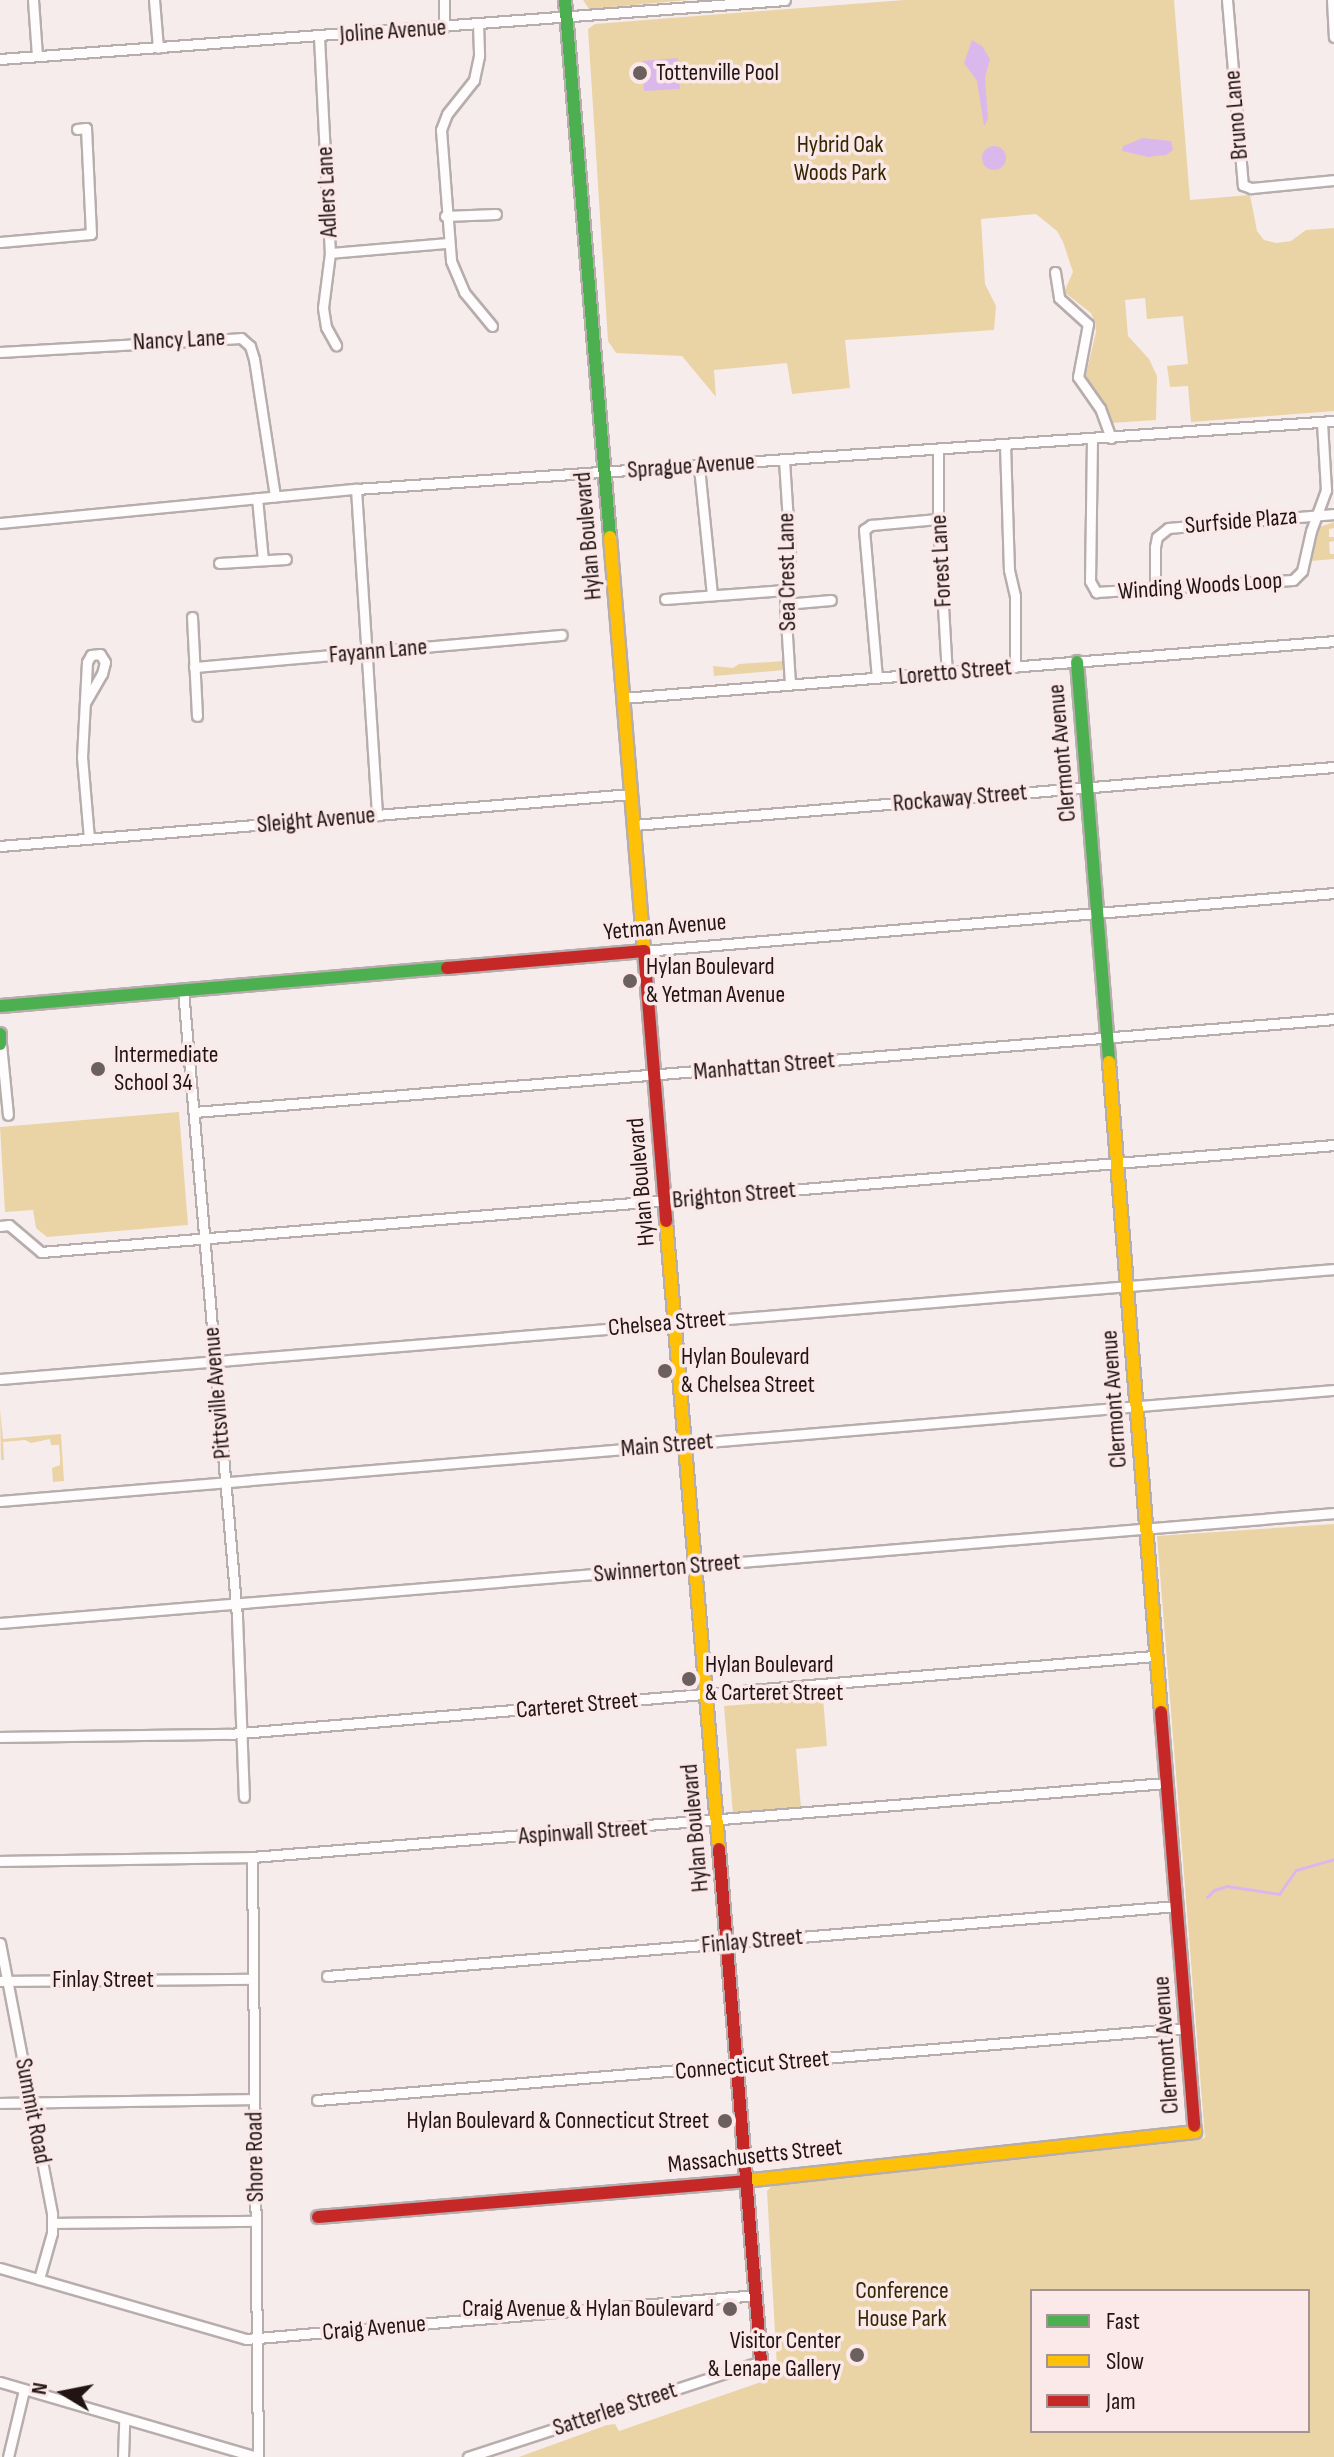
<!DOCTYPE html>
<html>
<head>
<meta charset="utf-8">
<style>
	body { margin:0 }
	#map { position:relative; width:1334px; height:2457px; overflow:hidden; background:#f6ecec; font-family:"Sofia Sans Condensed",sans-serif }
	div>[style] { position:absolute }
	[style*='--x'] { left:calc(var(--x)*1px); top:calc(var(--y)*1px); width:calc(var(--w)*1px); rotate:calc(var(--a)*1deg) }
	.green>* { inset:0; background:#ead4a6 }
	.water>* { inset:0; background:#dbb8ec }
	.round { border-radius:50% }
	.stream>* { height:3px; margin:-1.5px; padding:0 1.5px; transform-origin:1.5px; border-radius:1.5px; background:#dbb8ec }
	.roads { filter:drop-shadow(2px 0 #b8adad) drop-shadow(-2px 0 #b8adad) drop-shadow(0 2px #b8adad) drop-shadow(0 -2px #b8adad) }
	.street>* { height:9px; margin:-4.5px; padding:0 4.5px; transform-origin:4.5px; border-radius:4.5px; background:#fefcfc }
	.fast>* { height:12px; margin:-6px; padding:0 6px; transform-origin:6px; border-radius:6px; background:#4caf50 }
	.slow>* { height:12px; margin:-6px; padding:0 6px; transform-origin:6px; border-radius:6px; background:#ffc107 }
	.jam>* { height:12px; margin:-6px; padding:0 6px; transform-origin:6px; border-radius:6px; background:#c62828 }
	.dots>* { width:22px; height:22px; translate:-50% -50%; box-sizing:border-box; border:4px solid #fae9e8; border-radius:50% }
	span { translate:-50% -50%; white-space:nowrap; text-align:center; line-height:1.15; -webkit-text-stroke:7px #fae9e8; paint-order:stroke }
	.street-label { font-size:24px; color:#211413 }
	.poi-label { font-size:24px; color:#211413 }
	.left { translate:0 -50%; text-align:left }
	.right { translate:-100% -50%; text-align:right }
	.park-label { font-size:24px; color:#342700 }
	.legend { position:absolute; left:1030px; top:2289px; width:280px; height:144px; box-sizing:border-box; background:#fae9e8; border:2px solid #a39493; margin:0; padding:10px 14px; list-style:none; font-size:24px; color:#211413 }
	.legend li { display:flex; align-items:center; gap:16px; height:40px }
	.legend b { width:40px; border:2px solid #a39493 }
	.north { position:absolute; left:24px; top:2353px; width:80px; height:80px; -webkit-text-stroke:6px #fae9e8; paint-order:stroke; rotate:280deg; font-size:22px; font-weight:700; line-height:32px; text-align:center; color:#211413 }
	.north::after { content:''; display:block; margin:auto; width:28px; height:36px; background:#211413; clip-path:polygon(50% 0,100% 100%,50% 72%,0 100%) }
</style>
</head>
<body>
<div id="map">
	<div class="green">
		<div style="clip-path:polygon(583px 0,689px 0,589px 9px)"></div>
		<div style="clip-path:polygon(904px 0,1174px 0,1190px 200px,1250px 195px,1257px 231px,1264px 240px,1276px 243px,1291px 241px,1306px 230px,1334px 228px,1334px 411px,1191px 422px,1188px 386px,1170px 387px,1167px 366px,1188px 364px,1183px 316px,1147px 319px,1145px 298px,1125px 300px,1128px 336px,1149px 359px,1157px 376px,1156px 420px,1111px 423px,1085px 378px,1096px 332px,1095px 322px,1091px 313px,1064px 292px,1073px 272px,1063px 242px,1057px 231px,1036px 214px,981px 219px,985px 284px,996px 306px,994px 330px,845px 340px,850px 388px,792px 394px,787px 363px,714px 370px,716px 397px,682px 356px,616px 353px,608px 341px,588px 29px,595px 24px)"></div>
		<div style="clip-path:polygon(1334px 522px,1334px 528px,1329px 529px,1329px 537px,1334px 537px,1334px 541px,1329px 542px,1330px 554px,1334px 554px,1334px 559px,1311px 561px,1320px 527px)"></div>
		<div style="clip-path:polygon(783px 661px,784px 670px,714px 676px,713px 666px,733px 668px,739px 664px)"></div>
		<div style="clip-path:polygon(179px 1112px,188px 1225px,47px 1237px,36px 1228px,33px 1210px,5px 1212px,0 1127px)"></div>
		<div style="clip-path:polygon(0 1409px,3px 1439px,61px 1434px,64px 1481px,53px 1482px,52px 1468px,60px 1465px,60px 1457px,59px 1445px,51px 1445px,50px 1439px,31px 1443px,25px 1440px,3px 1442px,4px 1460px,1px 1460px)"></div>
		<div style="clip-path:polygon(evenodd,1334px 1524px,1334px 2457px,519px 2457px,607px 2425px,615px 2424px,619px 2431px,767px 2380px,766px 2372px,777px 2368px,767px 2191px,778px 2180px,1205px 2138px,1157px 1536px,1334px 1524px,1032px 2291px,1308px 2291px,1308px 2431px,1032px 2431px,1032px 2291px)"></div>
		<div style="clip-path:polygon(823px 1698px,827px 1746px,796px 1749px,801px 1808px,733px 1814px,724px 1706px)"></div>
	</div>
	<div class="water">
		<div style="clip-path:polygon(972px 40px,982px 46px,990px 59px,985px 78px,988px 119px,984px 126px,977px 81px,964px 63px)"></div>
		<div style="clip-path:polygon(678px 58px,680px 89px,644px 91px,642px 61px)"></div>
		<div style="clip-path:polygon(1143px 138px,1171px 141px,1173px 150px,1166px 155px,1148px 157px,1122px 151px,1123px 146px)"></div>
		<div class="round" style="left:982px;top:146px;width:24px;height:24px"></div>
	</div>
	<div class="stream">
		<div style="--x:1207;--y:1897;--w:10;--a:-45"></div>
		<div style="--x:1214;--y:1890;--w:14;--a:-17"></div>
		<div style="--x:1227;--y:1886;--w:53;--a:8.7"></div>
		<div style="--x:1279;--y:1894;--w:29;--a:-55"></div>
		<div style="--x:1296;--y:1870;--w:40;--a:-16"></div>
	</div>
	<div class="roads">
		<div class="street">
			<div style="--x:33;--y:0;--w:56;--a:85.9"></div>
			<div style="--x:154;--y:0;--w:48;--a:85.2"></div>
			<div style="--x:444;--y:0;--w:27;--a:90"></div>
			<div style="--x:1227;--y:0;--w:186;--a:85.1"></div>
			<div style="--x:1243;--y:185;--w:9;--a:21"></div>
			<div style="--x:1251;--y:188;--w:83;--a:-5.5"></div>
			<div style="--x:1332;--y:0;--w:37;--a:87"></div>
			<div style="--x:478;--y:24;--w:32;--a:88"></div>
			<div style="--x:479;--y:56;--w:25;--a:102"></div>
			<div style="--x:474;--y:80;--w:43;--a:128.5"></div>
			<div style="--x:447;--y:114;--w:17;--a:111"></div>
			<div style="--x:441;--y:130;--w:131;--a:85.6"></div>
			<div style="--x:451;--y:261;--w:34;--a:67"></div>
			<div style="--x:464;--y:292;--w:44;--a:50.5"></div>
			<div style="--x:319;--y:37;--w:216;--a:87.1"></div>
			<div style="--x:330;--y:253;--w:55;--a:97.3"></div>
			<div style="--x:323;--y:308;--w:19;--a:81"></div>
			<div style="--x:326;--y:327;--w:21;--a:61"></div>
			<div style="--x:0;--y:59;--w:787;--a:-4.3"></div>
			<div style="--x:445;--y:216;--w:51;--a:-2.2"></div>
			<div style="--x:0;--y:242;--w:91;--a:-5"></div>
			<div style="--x:91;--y:234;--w:106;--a:-92.7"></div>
			<div style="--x:86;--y:128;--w:9;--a:174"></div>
			<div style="--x:330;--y:253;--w:117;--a:-4.9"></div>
			<div style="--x:1055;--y:272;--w:26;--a:81"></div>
			<div style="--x:1059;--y:298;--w:39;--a:42"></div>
			<div style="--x:1088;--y:324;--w:54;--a:100.7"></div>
			<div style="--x:1078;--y:377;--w:38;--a:55"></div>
			<div style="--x:1100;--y:408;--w:32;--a:70"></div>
			<div style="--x:0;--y:352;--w:241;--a:-3.3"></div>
			<div style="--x:241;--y:338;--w:12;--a:42"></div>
			<div style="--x:250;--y:346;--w:14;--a:73"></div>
			<div style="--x:254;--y:359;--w:139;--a:81.3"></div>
			<div style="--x:1092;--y:439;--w:142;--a:90.8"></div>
			<div style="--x:1090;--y:581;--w:13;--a:61"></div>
			<div style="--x:1096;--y:592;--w:197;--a:-3.5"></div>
			<div style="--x:1293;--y:580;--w:13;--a:-45"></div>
			<div style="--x:1302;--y:571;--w:41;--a:-77.3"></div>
			<div style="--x:1311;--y:531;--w:44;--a:-69.9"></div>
			<div style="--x:1326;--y:490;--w:68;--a:-93.4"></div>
			<div style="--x:1005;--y:444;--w:126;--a:88.2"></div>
			<div style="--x:1009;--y:570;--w:27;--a:77"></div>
			<div style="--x:1015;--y:596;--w:71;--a:90"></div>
			<div style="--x:938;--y:449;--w:70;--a:90"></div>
			<div style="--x:938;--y:519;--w:154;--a:86.7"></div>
			<div style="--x:784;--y:460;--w:93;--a:86.3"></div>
			<div style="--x:790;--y:553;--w:51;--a:95.6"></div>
			<div style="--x:785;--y:604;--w:80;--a:86.4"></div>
			<div style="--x:699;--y:467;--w:129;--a:84.2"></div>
			<div style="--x:356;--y:489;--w:327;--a:86.3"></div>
			<div style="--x:257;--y:498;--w:62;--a:84.5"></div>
			<div style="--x:0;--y:523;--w:358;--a:-5.5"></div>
			<div style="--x:356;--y:489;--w:980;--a:-3.98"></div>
			<div style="--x:219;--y:563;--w:67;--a:-3.4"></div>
			<div style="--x:1155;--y:590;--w:43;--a:-90"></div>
			<div style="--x:1155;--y:547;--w:10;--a:-79"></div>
			<div style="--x:1157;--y:537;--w:14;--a:-39"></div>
			<div style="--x:1168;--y:528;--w:167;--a:-4.8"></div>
			<div style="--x:665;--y:599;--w:120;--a:-4.3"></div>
			<div style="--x:785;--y:604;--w:46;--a:-5"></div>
			<div style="--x:192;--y:617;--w:99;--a:87.1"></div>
			<div style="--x:194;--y:667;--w:369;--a:-5"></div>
			<div style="--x:877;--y:678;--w:149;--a:-95"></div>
			<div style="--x:864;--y:530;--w:9;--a:-36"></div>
			<div style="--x:871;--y:525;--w:67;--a:-5.1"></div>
			<div style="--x:623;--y:698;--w:713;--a:-4.58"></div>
			<div style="--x:85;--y:703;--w:34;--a:-60"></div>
			<div style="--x:102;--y:674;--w:12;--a:-76"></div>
			<div style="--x:105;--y:662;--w:9;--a:-122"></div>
			<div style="--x:100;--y:654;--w:9;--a:174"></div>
			<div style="--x:91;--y:655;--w:8;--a:120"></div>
			<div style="--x:87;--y:662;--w:95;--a:93"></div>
			<div style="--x:82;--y:757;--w:82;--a:85.1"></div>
			<div style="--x:634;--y:825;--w:702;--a:-4.74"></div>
			<div style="--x:0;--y:846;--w:633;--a:-4.71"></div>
			<div style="--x:644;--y:951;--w:692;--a:-4.8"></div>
			<div style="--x:183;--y:990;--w:629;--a:85.08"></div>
			<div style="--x:237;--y:1617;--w:180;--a:87.8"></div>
			<div style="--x:1;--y:1044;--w:71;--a:84.4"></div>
			<div style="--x:194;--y:1112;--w:1144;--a:-4.66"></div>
			<div style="--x:0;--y:1226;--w:9;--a:-6"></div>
			<div style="--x:9;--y:1225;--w:42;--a:40.2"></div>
			<div style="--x:41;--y:1252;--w:1297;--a:-4.73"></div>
			<div style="--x:0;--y:1379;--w:1339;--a:-4.71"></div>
			<div style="--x:0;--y:1501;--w:1339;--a:-4.76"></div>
			<div style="--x:0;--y:1623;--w:1339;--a:-4.71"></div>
			<div style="--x:0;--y:1737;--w:229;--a:-0.8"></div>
			<div style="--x:229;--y:1734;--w:928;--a:-4.82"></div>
			<div style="--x:252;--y:1857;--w:600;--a:89.43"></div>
			<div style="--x:0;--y:1861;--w:252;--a:-0.9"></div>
			<div style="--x:252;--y:1857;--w:917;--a:-4.63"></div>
			<div style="--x:0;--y:1943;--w:276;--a:79.1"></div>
			<div style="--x:52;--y:2214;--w:19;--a:90"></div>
			<div style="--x:52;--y:2233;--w:48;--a:105.8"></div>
			<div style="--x:327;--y:1976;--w:853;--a:-4.71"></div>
			<div style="--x:0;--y:1981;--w:253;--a:-0.5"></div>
			<div style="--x:317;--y:2100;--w:873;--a:-4.73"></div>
			<div style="--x:0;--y:2103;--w:254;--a:-0.9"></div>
			<div style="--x:53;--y:2223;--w:203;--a:-0.6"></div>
			<div style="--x:0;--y:2268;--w:256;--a:16.1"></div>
			<div style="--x:246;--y:2339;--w:513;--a:-4.92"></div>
			<div style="--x:0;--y:2382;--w:267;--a:16.3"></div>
			<div style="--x:8;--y:2457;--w:69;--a:-76.6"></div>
			<div style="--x:123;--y:2457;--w:37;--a:-88"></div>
			<div style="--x:468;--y:2457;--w:308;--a:-18.1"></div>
		</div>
		<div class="fast">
			<div style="--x:565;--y:0;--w:539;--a:85.21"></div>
			<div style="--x:1077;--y:662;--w:401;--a:85.4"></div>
			<div style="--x:0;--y:1006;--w:449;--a:-4.9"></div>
			<div style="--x:0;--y:1034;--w:10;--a:90"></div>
		</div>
		<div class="slow">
			<div style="--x:610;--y:537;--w:415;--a:85.3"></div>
			<div style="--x:1109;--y:1062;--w:652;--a:85.43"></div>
			<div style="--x:666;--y:1221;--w:630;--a:85.18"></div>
			<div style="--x:744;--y:2181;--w:454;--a:-6.2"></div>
			<div style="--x:1195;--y:2132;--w:6;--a:-99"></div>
		</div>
		<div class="jam">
			<div style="--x:447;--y:968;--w:198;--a:-4.9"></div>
			<div style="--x:644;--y:951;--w:271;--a:85.3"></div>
			<div style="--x:1161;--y:1712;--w:415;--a:85.4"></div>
			<div style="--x:719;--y:1849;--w:514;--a:85.31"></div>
			<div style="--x:318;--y:2217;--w:428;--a:-4.8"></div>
		</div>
	</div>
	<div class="dots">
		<div style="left:640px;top:73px;background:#6c605f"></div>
		<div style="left:630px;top:981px;background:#6c605f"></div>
		<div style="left:98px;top:1069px;background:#6c605f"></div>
		<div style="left:665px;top:1371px;background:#6c605f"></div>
		<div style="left:689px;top:1679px;background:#6c605f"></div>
		<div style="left:725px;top:2121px;background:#6c605f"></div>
		<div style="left:730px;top:2309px;background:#6c605f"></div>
		<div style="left:857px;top:2355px;background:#6c605f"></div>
	</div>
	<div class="street-label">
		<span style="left:393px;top:31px;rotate:-4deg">Joline Avenue</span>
		<span style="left:1236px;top:115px;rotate:-95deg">Bruno Lane</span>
		<span style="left:327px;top:192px;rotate:-93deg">Adlers Lane</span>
		<span style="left:179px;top:340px;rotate:-3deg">Nancy Lane</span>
		<span style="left:691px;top:466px;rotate:-4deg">Sprague Avenue</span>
		<span style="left:1241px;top:521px;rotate:-5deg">Surfside Plaza</span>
		<span style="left:588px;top:536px;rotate:-95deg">Hylan Boulevard</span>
		<span style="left:941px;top:561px;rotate:-93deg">Forest Lane</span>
		<span style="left:787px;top:572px;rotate:-91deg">Sea Crest Lane</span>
		<span style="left:1200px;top:586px;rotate:-4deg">Winding Woods Loop</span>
		<span style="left:378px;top:651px;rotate:-5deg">Fayann Lane</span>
		<span style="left:955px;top:672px;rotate:-5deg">Loretto Street</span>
		<span style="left:1062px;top:753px;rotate:-95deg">Clermont Avenue</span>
		<span style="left:960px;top:798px;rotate:-5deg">Rockaway Street</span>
		<span style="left:316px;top:820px;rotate:-5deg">Sleight Avenue</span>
		<span style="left:665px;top:927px;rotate:-5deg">Yetman Avenue</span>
		<span style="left:764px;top:1066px;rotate:-5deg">Manhattan Street</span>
		<span style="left:641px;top:1182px;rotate:-95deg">Hylan Boulevard</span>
		<span style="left:734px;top:1195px;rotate:-5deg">Brighton Street</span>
		<span style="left:667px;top:1323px;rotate:-5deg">Chelsea Street</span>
		<span style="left:217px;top:1393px;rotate:-95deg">Pittsville Avenue</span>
		<span style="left:1114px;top:1399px;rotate:-94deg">Clermont Avenue</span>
		<span style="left:667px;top:1445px;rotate:-5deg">Main Street</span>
		<span style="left:667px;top:1568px;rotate:-5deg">Swinnerton Street</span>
		<span style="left:577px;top:1705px;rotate:-5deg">Carteret Street</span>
		<span style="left:695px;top:1828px;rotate:-95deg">Hylan Boulevard</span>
		<span style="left:583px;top:1832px;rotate:-4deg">Aspinwall Street</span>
		<span style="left:752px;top:1941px;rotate:-5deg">Finlay Street</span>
		<span style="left:103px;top:1980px">Finlay Street</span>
		<span style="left:1166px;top:2045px;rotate:-94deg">Clermont Avenue</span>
		<span style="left:752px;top:2065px;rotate:-5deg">Connecticut Street</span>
		<span style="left:33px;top:2111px;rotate:79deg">Summit Road</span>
		<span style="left:755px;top:2156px;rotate:-6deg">Massachusetts Street</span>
		<span style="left:255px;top:2157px;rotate:-91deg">Shore Road</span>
		<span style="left:374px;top:2328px;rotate:-5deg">Craig Avenue</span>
		<span style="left:615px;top:2409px;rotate:-18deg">Satterlee Street</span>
	</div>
	<div class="poi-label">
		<span class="left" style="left:656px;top:73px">Tottenville Pool</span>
		<span class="left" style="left:646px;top:981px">Hylan Boulevard<br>&amp; Yetman Avenue</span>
		<span class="left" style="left:114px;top:1069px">Intermediate<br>School 34</span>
		<span class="left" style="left:681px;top:1371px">Hylan Boulevard<br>&amp; Chelsea Street</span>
		<span class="left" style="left:705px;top:1679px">Hylan Boulevard<br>&amp; Carteret Street</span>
		<span class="right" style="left:709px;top:2121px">Hylan Boulevard &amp; Connecticut Street</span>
		<span class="right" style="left:714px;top:2309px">Craig Avenue &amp; Hylan Boulevard</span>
		<span class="right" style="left:841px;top:2355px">Visitor Center<br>&amp; Lenape Gallery</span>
	</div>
	<div class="park-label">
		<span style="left:840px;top:159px">Hybrid Oak<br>Woods Park</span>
		<span style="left:902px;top:2305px">Conference<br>House Park</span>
	</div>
	<ul class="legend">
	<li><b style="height:10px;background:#4caf50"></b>Fast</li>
	<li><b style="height:10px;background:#ffc107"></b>Slow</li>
	<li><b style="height:10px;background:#c62828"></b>Jam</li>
	</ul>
	<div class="north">N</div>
</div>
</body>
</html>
